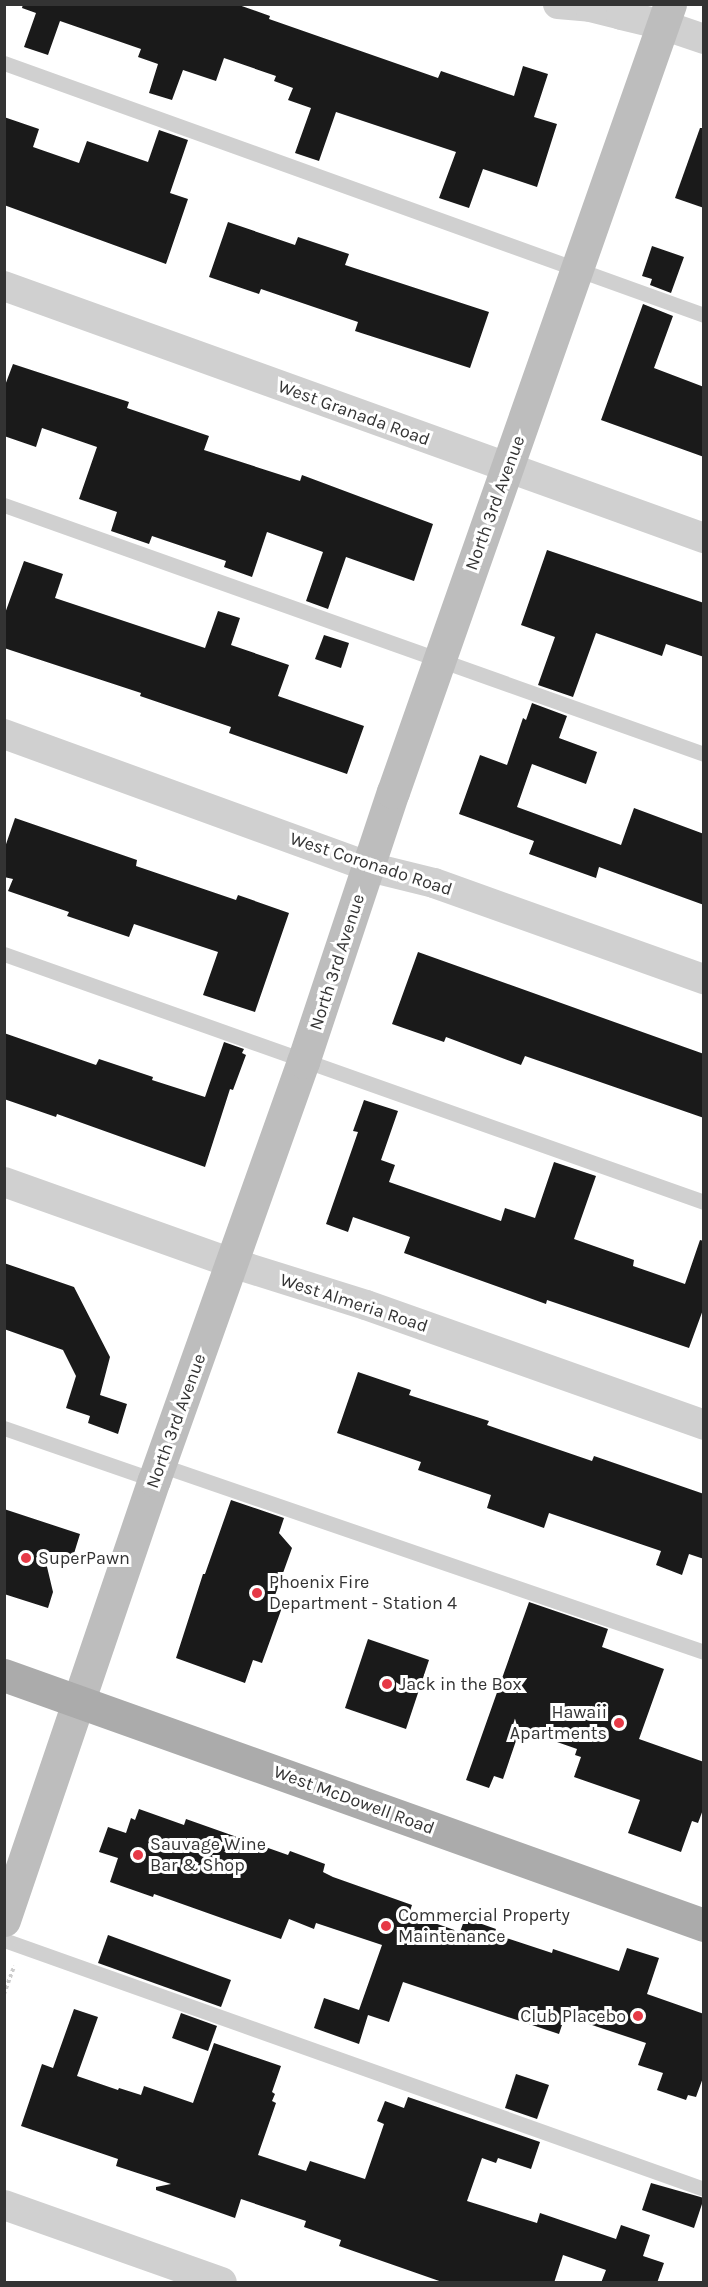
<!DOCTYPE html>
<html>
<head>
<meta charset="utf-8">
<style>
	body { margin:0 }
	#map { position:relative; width:708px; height:2287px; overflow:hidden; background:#fff; font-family:Karla,sans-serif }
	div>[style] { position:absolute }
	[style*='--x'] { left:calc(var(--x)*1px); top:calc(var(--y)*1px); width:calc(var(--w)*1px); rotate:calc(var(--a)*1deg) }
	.building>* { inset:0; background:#1a1a1a }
	.path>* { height:4px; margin-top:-2px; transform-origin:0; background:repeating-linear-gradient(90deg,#cdcdcd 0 3px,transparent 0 6px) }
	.lane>* { height:15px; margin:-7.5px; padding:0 7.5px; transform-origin:7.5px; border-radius:7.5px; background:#d0d0d0 }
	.street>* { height:30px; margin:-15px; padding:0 15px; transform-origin:15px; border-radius:15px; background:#d0d0d0 }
	.secondary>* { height:33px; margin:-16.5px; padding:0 16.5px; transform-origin:16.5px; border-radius:16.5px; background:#bdbdbd }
	.primary>* { height:33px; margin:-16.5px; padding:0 16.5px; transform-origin:16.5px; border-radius:16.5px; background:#ababab }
	.dots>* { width:16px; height:16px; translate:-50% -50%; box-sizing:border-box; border:3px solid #fff; border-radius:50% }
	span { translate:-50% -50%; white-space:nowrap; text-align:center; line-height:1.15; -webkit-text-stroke:6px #fff; paint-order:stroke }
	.street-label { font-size:18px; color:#333 }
	.poi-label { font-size:18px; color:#333 }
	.left { translate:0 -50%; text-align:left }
	.right { translate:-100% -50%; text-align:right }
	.frame { position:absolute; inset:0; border:6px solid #333; pointer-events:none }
</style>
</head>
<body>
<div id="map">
	<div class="building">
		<div style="clip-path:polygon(23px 4px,236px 4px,270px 16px,269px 19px,438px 78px,441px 71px,514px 96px,523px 66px,548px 74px,534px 117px,557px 124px,537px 187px,483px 169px,469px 208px,439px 198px,456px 152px,336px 112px,319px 161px,295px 153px,311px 108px,288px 100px,293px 88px,274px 81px,276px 76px,224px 58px,216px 81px,183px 70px,172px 100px,149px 93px,158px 64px,138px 57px,141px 49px,60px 21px,48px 55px,24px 47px,36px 13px,22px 8px)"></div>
		<div style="clip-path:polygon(4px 117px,39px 129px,33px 147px,79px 163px,87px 141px,148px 162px,159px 130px,188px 140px,170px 193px,188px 199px,166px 264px,4px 205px)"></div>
		<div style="clip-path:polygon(700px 128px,704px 128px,704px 208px,675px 198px)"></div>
		<div style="clip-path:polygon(228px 222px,295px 245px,298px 237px,349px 254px,345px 265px,489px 312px,470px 368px,355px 331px,358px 322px,261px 289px,259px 294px,209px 277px)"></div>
		<div style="clip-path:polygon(652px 246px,684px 257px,671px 293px,650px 285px,652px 279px,642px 276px)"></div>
		<div style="clip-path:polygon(643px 304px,673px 316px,654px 368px,704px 387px,704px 457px,601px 420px)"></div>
		<div style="clip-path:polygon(13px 364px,129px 402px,127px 408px,209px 436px,204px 450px,300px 481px,302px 475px,433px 524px,414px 581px,346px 557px,328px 609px,306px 601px,323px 552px,267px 532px,252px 577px,224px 567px,226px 561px,152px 536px,149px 544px,111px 531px,117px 512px,79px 499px,97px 447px,42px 428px,36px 447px,4px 436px,4px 388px)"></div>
		<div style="clip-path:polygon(547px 550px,704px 603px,704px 657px,666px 644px,662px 656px,596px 633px,573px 697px,538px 685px,555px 637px,521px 625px)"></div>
		<div style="clip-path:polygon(24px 561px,63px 574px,55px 598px,205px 648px,218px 611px,240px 618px,231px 645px,289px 665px,278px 696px,364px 726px,347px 774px,229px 733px,231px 727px,140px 696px,141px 693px,4px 648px,4px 616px)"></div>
		<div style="clip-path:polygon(324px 635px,349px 643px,341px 668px,315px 659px)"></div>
		<div style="clip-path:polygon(532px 703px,567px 716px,559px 738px,597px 752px,586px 784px,532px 764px,517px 807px,621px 845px,634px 808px,704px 834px,704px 905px,599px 867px,596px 878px,529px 854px,534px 841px,459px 814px,480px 755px,507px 765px,523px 718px,526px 720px)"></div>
		<div style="clip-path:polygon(15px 818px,137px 860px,136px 866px,236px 900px,238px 895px,289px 913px,255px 1012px,203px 995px,218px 952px,134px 924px,129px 937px,67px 916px,69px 912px,8px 891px,13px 879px,4px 877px,4px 850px)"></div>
		<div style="clip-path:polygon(418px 952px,704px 1054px,704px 1118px,525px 1056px,521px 1065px,446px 1037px,444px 1042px,392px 1024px)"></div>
		<div style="clip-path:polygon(4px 1033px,96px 1065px,99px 1059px,153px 1077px,152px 1080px,205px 1097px,224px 1042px,244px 1049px,242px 1053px,246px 1055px,233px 1090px,230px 1089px,205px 1167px,57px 1114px,56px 1117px,4px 1099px)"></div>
		<div style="clip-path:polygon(364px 1100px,398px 1111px,381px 1160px,395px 1165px,389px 1182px,501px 1221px,505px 1208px,535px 1218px,554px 1162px,596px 1176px,574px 1239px,634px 1260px,633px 1266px,685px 1284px,700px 1240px,704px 1241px,704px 1307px,689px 1348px,547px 1300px,546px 1304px,404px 1253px,410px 1237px,353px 1217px,348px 1232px,326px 1224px,358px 1132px,353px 1131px)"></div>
		<div style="clip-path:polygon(4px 1263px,74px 1287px,110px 1357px,100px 1395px,127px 1404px,118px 1434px,88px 1423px,90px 1416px,66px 1408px,76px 1376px,63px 1350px,4px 1329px)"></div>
		<div style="clip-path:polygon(358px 1372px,411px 1390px,409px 1395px,489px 1421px,487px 1425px,592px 1461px,594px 1456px,704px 1494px,704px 1559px,689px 1554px,682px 1575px,656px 1565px,661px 1551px,549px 1513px,544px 1528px,487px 1508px,491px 1495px,418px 1470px,421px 1462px,337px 1433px)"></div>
		<div style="clip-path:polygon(231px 1500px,284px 1518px,279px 1533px,292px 1548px,274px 1598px,284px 1602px,262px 1663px,253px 1660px,245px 1683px,176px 1658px,203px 1574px,205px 1574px)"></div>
		<div style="clip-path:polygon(4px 1509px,80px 1534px,72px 1560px,43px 1550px,53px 1592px,48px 1608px,4px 1594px)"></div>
		<div style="clip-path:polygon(529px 1602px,608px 1629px,602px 1647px,664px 1669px,639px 1739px,704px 1762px,704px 1807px,698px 1823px,692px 1821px,681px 1852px,628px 1833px,640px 1800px,574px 1777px,581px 1757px,575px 1755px,577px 1749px,520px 1729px,503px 1779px,494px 1776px,489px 1788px,466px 1780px)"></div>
		<div style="clip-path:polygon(368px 1639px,429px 1660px,406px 1729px,345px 1708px)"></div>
		<div style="clip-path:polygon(139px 1809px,184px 1825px,186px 1819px,288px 1855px,290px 1851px,325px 1864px,323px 1872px,333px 1877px,412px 1905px,409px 1914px,460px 1932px,465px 1918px,496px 1929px,494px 1934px,552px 1953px,553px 1949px,619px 1971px,627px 1948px,659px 1958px,647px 1994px,704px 2014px,704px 2075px,696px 2097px,688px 2095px,686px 2100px,657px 2090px,663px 2073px,638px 2065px,646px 2043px,565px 2016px,559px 2034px,403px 1982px,389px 2022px,368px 2015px,359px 2044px,314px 2028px,324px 1998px,359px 2010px,382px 1945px,316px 1923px,314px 1929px,289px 1919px,281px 1939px,154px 1894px,153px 1897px,110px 1882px,118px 1858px,99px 1852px,108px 1827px,126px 1833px,131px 1818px,135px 1820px)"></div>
		<div style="clip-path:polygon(108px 1935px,231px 1980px,221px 2007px,98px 1963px)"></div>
		<div style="clip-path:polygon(74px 2009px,98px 2017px,77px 2076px,118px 2090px,119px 2088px,141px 2095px,144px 2086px,193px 2103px,214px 2043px,281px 2066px,272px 2092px,275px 2094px,272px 2101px,276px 2103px,258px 2155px,306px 2171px,310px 2161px,365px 2179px,384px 2124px,377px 2121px,385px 2101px,404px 2108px,408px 2097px,540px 2142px,531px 2169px,498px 2158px,496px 2163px,482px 2158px,467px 2201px,537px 2223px,540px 2213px,616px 2239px,621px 2225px,650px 2235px,643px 2256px,664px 2263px,657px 2283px,601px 2283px,606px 2270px,563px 2255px,554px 2283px,445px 2283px,339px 2246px,341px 2240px,304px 2227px,306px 2221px,241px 2199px,235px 2218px,156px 2190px,156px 2187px,171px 2184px,116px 2166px,118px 2159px,21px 2126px,42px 2064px,53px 2068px)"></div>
		<div style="clip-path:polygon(181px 2013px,217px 2026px,208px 2051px,172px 2038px)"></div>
		<div style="clip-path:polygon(516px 2074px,549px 2085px,537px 2119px,505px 2108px)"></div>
		<div style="clip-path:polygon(651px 2183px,704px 2198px,694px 2228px,642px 2210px)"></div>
	</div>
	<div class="path">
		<div style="--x:4;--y:1994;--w:30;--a:-70"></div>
	</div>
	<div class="lane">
		<div style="--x:4;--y:63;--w:744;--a:19.8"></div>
		<div style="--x:4;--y:505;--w:743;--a:19.58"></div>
		<div style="--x:4;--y:954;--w:743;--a:19.51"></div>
		<div style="--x:4;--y:1428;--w:159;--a:19.1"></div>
		<div style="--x:160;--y:1465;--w:575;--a:18.97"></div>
		<div style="--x:4;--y:1940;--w:743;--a:19.58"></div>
	</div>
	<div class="street">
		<div style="--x:558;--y:4;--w:32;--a:5"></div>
		<div style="--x:590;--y:7;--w:32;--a:14"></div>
		<div style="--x:621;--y:15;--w:43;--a:13.4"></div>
		<div style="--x:663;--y:25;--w:43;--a:18.9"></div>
		<div style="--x:4;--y:286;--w:744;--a:19.8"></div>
		<div style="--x:4;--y:734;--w:388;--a:20"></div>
		<div style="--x:369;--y:867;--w:67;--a:13.8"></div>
		<div style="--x:434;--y:883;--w:287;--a:19.6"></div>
		<div style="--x:4;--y:1182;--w:242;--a:19.6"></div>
		<div style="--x:232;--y:1263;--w:140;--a:17.4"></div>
		<div style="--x:366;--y:1305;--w:359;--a:19.5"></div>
		<div style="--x:4;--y:2205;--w:231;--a:19.5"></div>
	</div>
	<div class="secondary">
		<div style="--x:4;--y:1920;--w:465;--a:-71.2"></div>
		<div style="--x:154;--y:1480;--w:444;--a:-70.4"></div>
		<div style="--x:303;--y:1062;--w:285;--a:-71.6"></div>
		<div style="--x:393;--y:792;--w:835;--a:-70.63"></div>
	</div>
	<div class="primary">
		<div style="--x:4;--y:1675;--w:743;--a:19.65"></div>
	</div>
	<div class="dots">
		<div style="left:26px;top:1558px;background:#e63946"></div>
		<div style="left:257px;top:1593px;background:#e63946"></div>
		<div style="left:387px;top:1684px;background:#e63946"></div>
		<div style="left:619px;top:1723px;background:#e63946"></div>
		<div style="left:138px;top:1855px;background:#e63946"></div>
		<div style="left:386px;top:1926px;background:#e63946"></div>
		<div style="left:638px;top:2016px;background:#e63946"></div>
	</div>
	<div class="street-label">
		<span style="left:354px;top:413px;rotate:20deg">West Granada Road</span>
		<span style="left:495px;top:503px;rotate:-70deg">North 3rd Avenue</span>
		<span style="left:371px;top:864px;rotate:18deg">West Coronado Road</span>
		<span style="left:337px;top:962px;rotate:-72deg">North 3rd Avenue</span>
		<span style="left:354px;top:1303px;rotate:18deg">West Almeria Road</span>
		<span style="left:176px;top:1421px;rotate:-70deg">North 3rd Avenue</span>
		<span style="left:354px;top:1800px;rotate:20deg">West McDowell Road</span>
	</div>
	<div class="poi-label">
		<span class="left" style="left:38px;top:1558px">SuperPawn</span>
		<span class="left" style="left:269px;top:1593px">Phoenix Fire<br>Department - Station 4</span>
		<span class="left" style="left:399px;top:1684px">Jack in the Box</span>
		<span class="right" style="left:607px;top:1723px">Hawaii<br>Apartments</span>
		<span class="left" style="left:150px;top:1855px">Sauvage Wine<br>Bar &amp; Shop</span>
		<span class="left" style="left:398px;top:1926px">Commercial Property<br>Maintenance</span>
		<span class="right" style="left:626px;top:2016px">Club Placebo</span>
	</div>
	<div class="frame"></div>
</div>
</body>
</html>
